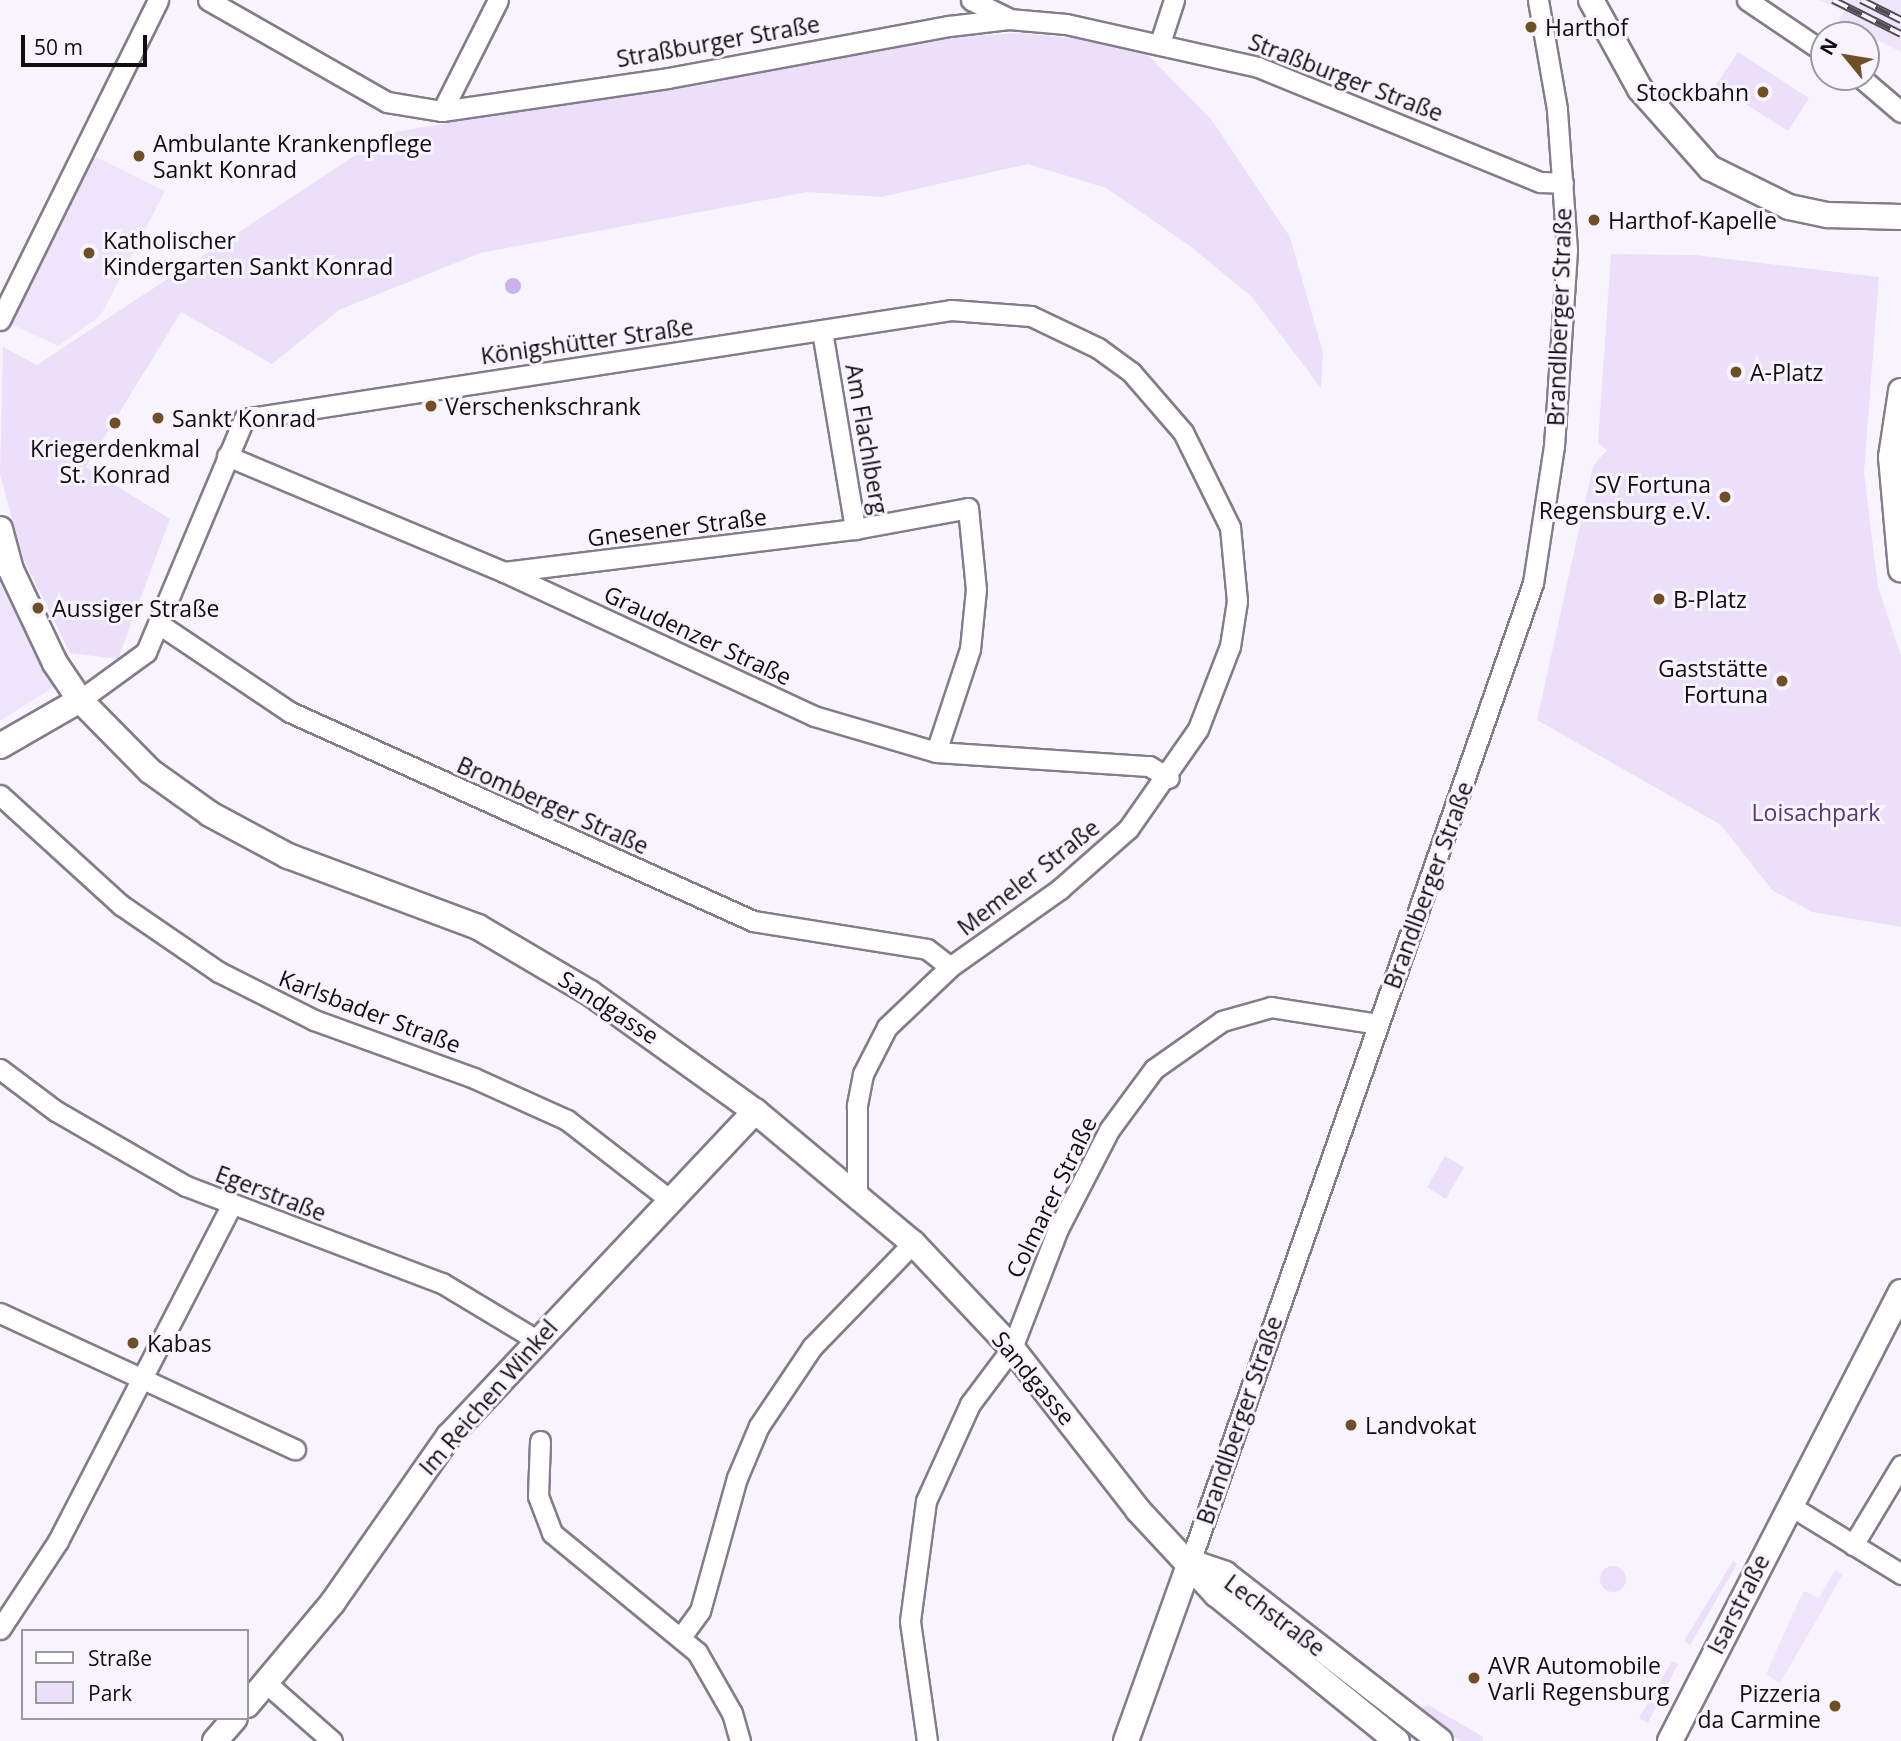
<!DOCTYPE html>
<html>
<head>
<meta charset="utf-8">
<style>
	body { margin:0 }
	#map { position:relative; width:1901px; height:1741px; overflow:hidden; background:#f8f4fe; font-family:"Open Sans",sans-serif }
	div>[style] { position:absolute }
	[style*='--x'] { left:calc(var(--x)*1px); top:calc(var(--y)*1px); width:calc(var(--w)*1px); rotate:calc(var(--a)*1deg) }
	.built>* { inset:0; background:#eee4fb }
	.green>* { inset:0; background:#ebdffa }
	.round { border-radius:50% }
	.water>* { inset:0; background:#cbb2ea }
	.roads { filter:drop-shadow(2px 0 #837c8b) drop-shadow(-2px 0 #837c8b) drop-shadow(0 2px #837c8b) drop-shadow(0 -2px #837c8b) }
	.minor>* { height:19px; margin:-9.5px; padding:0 9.5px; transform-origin:9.5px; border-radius:9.5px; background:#fff }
	.tertiary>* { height:24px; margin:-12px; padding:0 12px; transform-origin:12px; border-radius:12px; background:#fff }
	.rail>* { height:8px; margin-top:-4px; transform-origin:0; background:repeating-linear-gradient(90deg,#f8f4fe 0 16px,#4f4c53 0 32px); box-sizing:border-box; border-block:2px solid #4f4c53 }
	.dots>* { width:19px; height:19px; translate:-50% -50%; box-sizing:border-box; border:4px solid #f8f4fe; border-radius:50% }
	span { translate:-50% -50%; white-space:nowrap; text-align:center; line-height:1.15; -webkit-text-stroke:6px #f8f4fe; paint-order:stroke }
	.poi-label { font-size:23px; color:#100d12 }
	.left { translate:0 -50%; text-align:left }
	.right { translate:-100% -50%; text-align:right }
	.street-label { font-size:23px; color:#100d12 }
	.park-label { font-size:23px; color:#573579 }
	.legend { position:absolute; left:21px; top:1629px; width:228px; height:91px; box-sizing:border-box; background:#f8f4fe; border:2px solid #9b98a0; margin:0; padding:9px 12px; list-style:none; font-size:21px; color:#100d12 }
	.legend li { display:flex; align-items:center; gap:14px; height:35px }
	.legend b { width:35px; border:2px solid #9b98a0 }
	.north { position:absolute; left:1810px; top:21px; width:70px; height:70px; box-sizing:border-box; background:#f8f4fe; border:2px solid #9b98a0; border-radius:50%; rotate:300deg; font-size:19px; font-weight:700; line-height:28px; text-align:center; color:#100d12 }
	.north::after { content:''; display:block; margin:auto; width:24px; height:32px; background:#704f26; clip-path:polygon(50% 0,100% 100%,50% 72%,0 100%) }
	.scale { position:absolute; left:21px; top:35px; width:126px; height:32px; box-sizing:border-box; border:4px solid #100d12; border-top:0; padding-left:9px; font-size:21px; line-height:24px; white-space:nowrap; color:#100d12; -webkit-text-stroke:5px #f8f4fe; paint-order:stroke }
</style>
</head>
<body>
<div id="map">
	<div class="built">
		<div style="clip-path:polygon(1819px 0,1901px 0,1901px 52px,1839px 21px,1844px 11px)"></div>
		<div style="clip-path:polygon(94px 156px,165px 191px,101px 315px,58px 346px,9px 323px)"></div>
		<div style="clip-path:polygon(0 573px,55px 686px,0 721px)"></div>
		<div style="clip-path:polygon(1835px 1570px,1843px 1574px,1780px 1683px,1766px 1674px,1797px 1605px,1804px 1591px,1819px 1598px)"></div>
	</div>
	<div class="green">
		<div style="clip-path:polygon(1022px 33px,1123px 44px,1147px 54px,1211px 119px,1290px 237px,1323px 353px,1321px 388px,1252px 297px,1190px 246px,1106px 188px,1028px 164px,881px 197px,807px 192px,480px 253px,339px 310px,272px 364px,181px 312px,86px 467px,170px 519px,118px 659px,70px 653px,22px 556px,0 474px,3px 347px,37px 365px,389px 133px,948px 37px)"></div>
		<div style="clip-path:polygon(1738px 52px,1809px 98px,1788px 131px,1716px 85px)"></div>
		<div style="clip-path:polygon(1611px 254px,1695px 255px,1879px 277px,1864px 472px,1878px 587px,1901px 656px,1901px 927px,1812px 912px,1772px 890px,1721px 825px,1537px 720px,1593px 466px,1607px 450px,1598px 443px)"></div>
		<div style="clip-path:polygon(1445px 1156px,1464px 1167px,1446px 1199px,1427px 1187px)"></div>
		<div style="clip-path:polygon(1733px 1561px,1737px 1564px,1690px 1645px,1684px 1641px)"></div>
		<div class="round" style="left:1600px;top:1566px;width:26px;height:26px"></div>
		<div style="clip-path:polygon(1672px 1661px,1678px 1664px,1648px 1723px,1639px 1718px)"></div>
		<div style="clip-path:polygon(1428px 1705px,1482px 1736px,1483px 1741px,1460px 1741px,1414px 1709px)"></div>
	</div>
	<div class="water">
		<div class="round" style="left:505px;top:278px;width:16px;height:16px"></div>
	</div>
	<div class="roads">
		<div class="minor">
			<div style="--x:208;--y:0;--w:206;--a:29.7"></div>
			<div style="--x:387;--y:102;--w:56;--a:9.3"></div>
			<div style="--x:442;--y:111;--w:228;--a:-8.3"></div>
			<div style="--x:668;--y:78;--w:286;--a:-10.5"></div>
			<div style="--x:949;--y:26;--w:60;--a:-6.7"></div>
			<div style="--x:1009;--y:19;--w:57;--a:5"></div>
			<div style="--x:1066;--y:24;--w:197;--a:12.6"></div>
			<div style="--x:1258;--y:67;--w:305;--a:22.2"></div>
			<div style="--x:1540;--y:182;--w:23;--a:2"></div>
			<div style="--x:971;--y:0;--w:41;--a:25.9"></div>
			<div style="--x:1747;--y:0;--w:93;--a:34"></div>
			<div style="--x:1160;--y:43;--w:45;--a:-72"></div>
			<div style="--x:1860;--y:77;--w:54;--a:40.5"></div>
			<div style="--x:442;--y:111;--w:124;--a:-63.2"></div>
			<div style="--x:0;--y:320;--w:357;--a:-63.7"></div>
			<div style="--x:822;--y:331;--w:201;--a:80.5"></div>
			<div style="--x:227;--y:456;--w:300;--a:22.7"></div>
			<div style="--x:504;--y:572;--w:342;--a:24.9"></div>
			<div style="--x:814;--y:716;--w:127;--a:16.4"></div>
			<div style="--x:936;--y:752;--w:213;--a:3.8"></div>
			<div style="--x:1149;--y:766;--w:23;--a:31"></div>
			<div style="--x:504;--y:572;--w:354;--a:-7"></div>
			<div style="--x:855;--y:529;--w:115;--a:-10.5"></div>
			<div style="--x:968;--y:508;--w:81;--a:84.4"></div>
			<div style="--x:976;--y:589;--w:60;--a:95.7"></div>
			<div style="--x:970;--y:649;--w:108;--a:108.3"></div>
			<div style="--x:159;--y:624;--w:158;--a:33.9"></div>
			<div style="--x:290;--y:712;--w:508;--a:24.29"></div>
			<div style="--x:753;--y:921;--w:176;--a:9.1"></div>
			<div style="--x:927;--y:949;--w:29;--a:38"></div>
			<div style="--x:80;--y:700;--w:82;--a:-36"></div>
			<div style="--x:146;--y:652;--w:253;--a:-67.2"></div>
			<div style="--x:244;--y:419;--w:715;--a:-8.76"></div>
			<div style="--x:951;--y:310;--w:80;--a:4.3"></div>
			<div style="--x:1031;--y:316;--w:74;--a:25.5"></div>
			<div style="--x:1098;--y:348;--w:41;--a:36"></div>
			<div style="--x:1131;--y:372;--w:79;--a:49.1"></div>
			<div style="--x:1183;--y:432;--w:106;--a:63.7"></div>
			<div style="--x:1230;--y:527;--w:74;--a:84.6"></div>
			<div style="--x:1237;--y:601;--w:46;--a:98.8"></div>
			<div style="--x:1230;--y:646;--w:89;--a:111.1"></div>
			<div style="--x:1198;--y:729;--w:122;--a:125"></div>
			<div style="--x:1128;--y:829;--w:91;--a:138.6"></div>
			<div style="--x:1060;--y:889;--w:135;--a:144.7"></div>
			<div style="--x:950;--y:967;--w:87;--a:136.4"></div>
			<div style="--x:887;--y:1027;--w:53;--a:117.1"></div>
			<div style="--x:863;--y:1074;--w:33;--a:101"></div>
			<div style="--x:857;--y:1106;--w:84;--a:90"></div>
			<div style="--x:0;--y:795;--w:164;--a:42.3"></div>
			<div style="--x:121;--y:905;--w:119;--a:34.4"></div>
			<div style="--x:219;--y:972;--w:106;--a:26.8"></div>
			<div style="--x:314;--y:1020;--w:170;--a:19.9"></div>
			<div style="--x:474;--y:1078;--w:102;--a:24.3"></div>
			<div style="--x:567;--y:1120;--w:130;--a:37.8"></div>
			<div style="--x:0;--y:1069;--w:70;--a:36.9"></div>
			<div style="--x:56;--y:1111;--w:150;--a:30"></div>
			<div style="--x:186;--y:1186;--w:274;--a:20.8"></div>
			<div style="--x:442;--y:1283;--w:109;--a:31.1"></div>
			<div style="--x:0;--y:1313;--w:325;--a:24.8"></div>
			<div style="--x:540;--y:1441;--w:55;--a:92.1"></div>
			<div style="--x:538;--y:1496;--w:40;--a:69"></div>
			<div style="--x:552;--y:1533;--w:188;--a:39.4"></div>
			<div style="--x:697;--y:1652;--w:70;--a:60.2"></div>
			<div style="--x:732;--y:1713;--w:29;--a:74"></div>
			<div style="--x:1789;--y:1505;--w:132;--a:31.6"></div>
			<div style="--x:1853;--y:1545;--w:93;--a:-59"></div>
			<div style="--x:1190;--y:1562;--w:1037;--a:-70.69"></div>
			<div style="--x:1533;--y:583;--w:139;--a:-81.3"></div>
			<div style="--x:1554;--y:446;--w:196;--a:-86.2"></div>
			<div style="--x:1567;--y:250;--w:141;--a:-94.1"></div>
			<div style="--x:1557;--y:109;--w:111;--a:-99.9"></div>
			<div style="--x:0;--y:1629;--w:105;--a:-56.6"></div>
			<div style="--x:58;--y:1541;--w:377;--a:-62.7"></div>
			<div style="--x:681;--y:1637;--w:32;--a:-54"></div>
			<div style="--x:700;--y:1611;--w:138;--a:-74.5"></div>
			<div style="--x:737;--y:1478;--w:56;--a:-67.1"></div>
			<div style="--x:759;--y:1426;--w:95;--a:-56.1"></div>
			<div style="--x:812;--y:1347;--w:145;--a:-45.8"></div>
			<div style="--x:266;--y:1683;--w:88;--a:41.3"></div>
			<div style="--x:927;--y:1741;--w:121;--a:-98.1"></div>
			<div style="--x:910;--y:1621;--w:121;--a:-82.4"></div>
			<div style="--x:926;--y:1501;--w:107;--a:-65.6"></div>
			<div style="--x:970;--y:1404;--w:70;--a:-53.1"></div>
			<div style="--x:1012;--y:1348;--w:128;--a:-68.9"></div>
			<div style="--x:1058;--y:1229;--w:111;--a:-62.7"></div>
			<div style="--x:1109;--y:1130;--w:76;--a:-53.6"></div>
			<div style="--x:1154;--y:1069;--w:83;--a:-35.2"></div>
			<div style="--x:1222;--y:1021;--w:51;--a:-15.9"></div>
			<div style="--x:1271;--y:1007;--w:108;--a:9"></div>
		</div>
		<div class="tertiary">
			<div style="--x:1591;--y:0;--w:102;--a:61.2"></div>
			<div style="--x:1640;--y:89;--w:106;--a:48.5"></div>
			<div style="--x:1710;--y:168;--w:88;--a:26.3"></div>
			<div style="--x:1789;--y:207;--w:40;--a:12"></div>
			<div style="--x:1828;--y:215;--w:73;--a:1.6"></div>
			<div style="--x:1901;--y:391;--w:67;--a:98.6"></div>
			<div style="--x:1891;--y:457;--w:113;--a:84.9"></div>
			<div style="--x:0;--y:529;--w:42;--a:75"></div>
			<div style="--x:11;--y:570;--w:103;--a:64.7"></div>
			<div style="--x:55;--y:663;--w:45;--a:56"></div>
			<div style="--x:80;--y:700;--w:100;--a:45.4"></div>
			<div style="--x:150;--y:771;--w:74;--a:35.6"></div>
			<div style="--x:210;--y:814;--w:89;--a:28.3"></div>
			<div style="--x:288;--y:856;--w:203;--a:20.5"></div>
			<div style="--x:478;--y:927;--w:130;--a:30.5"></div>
			<div style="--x:590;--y:993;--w:203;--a:35.6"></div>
			<div style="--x:755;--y:1111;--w:206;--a:39.9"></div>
			<div style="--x:913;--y:1243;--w:144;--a:46.7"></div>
			<div style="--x:1012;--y:1348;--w:205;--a:52.1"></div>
			<div style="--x:1138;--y:1510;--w:115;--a:47.1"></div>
			<div style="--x:1216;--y:1594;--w:233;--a:39.1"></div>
			<div style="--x:0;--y:746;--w:92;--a:-29.9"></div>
			<div style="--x:1191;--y:1562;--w:36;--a:19"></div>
			<div style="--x:1225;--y:1574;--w:272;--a:37.8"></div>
			<div style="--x:247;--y:1705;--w:134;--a:-50.1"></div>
			<div style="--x:333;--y:1602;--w:203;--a:-55.1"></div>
			<div style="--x:449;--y:1436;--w:446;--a:-46.7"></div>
			<div style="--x:215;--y:1741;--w:30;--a:-49"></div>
			<div style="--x:1126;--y:1741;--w:190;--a:-70.3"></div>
			<div style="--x:1670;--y:1741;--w:505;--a:-62.78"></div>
		</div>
	</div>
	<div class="rail">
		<div style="--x:1833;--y:0;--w:76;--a:26.6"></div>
		<div style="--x:1861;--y:0;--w:45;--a:26.6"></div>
	</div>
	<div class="dots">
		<div style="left:1531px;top:27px;background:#704f26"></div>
		<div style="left:1763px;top:92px;background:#704f26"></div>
		<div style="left:139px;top:156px;background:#704f26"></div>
		<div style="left:1594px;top:220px;background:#704f26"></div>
		<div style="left:89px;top:253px;background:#704f26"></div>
		<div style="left:1736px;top:372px;background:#704f26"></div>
		<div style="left:431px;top:406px;background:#704f26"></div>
		<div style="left:158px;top:418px;background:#704f26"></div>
		<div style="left:115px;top:423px;background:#704f26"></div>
		<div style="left:1725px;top:497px;background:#704f26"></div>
		<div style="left:1659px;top:599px;background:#704f26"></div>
		<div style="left:38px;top:608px;background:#704f26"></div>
		<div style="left:1782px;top:681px;background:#704f26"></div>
		<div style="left:133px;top:1343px;background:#704f26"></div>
		<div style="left:1351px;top:1425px;background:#704f26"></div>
		<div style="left:1474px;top:1678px;background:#704f26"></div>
		<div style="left:1835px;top:1706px;background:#704f26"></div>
	</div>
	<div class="poi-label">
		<span class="left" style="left:1545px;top:27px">Harthof</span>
		<span class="right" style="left:1749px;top:92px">Stockbahn</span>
		<span class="left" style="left:153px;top:156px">Ambulante Krankenpflege<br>Sankt Konrad</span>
		<span class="left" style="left:1608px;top:220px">Harthof-Kapelle</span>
		<span class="left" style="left:103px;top:253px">Katholischer<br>Kindergarten Sankt Konrad</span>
		<span class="left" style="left:1750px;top:372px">A-Platz</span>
		<span class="left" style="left:445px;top:406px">Verschenkschrank</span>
		<span class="left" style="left:172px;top:418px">Sankt Konrad</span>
		<span style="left:115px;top:461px">Kriegerdenkmal<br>St. Konrad</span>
		<span class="right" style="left:1711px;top:497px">SV Fortuna<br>Regensburg e.V.</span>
		<span class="left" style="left:1673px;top:599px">B-Platz</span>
		<span class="left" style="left:52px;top:608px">Aussiger Straße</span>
		<span class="right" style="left:1768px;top:681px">Gaststätte<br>Fortuna</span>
		<span class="left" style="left:147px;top:1343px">Kabas</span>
		<span class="left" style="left:1365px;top:1425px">Landvokat</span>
		<span class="left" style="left:1488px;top:1678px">AVR Automobile<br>Varli Regensburg</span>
		<span class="right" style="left:1821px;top:1706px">Pizzeria<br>da Carmine</span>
	</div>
	<div class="street-label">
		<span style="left:718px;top:41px;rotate:-10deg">Straßburger Straße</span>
		<span style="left:1346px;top:77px;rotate:21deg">Straßburger Straße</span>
		<span style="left:1559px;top:317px;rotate:-88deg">Brandlberger Straße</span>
		<span style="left:587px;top:341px;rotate:-8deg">Königshütter Straße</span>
		<span style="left:867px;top:439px;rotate:80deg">Am Flachlberg</span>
		<span style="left:677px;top:527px;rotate:-7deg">Gnesener Straße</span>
		<span style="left:698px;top:635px;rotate:25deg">Graudenzer Straße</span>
		<span style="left:553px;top:805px;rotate:24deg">Bromberger Straße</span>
		<span style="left:1028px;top:877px;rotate:-38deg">Memeler Straße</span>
		<span style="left:1428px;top:885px;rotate:-70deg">Brandlberger Straße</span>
		<span style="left:609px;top:1007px;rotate:33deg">Sandgasse</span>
		<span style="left:370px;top:1011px;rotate:21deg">Karlsbader Straße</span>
		<span style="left:271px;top:1193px;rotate:21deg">Egerstraße</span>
		<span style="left:1051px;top:1197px;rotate:-64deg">Colmarer Straße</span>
		<span style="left:1034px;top:1378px;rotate:50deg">Sandgasse</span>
		<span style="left:488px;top:1397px;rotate:-49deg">Im Reichen Winkel</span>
		<span style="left:1239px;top:1420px;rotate:-71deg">Brandlberger Straße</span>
		<span style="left:1738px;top:1604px;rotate:-63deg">Isarstraße</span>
		<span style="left:1275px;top:1615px;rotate:37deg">Lechstraße</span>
	</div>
	<div class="park-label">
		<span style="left:1816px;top:812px">Loisachpark</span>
	</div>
	<ul class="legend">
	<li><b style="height:9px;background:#fff"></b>Straße</li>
	<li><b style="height:19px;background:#ebdffa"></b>Park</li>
	</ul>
	<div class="north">N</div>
	<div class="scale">50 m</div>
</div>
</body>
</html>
